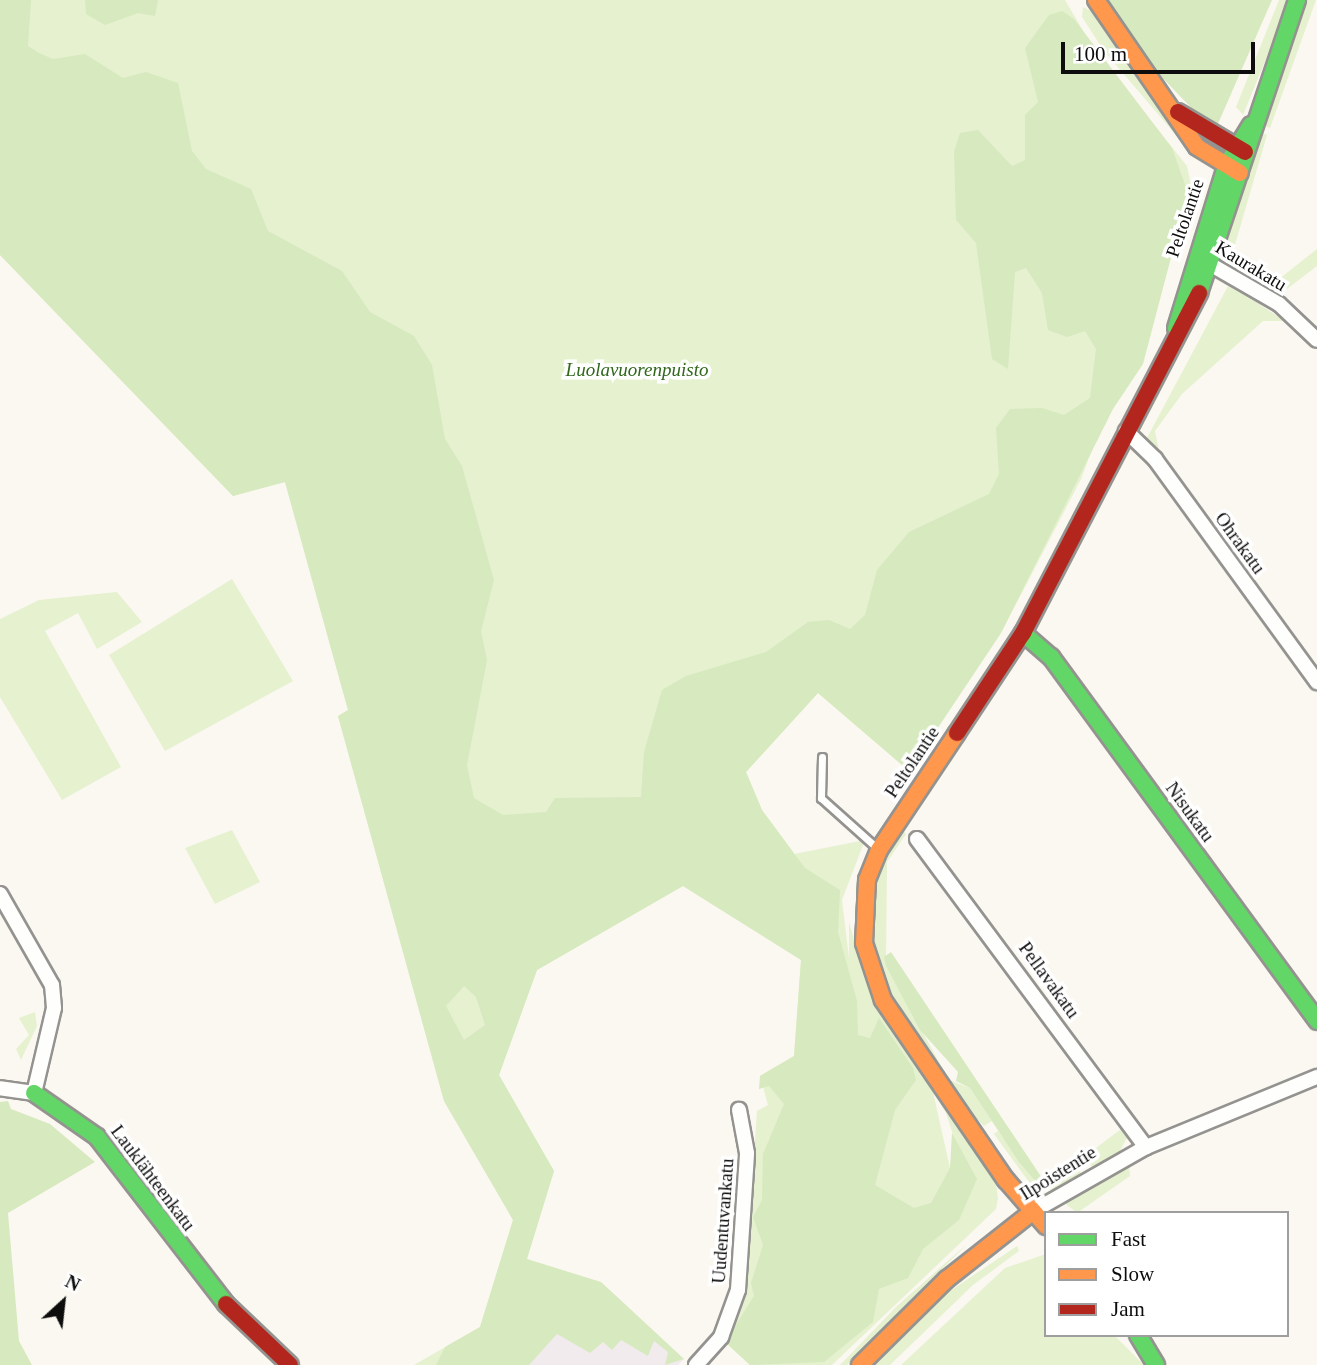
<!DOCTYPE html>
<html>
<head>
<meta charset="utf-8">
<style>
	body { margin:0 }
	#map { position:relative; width:1317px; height:1365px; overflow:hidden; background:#fbf8f1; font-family:Georgia,serif }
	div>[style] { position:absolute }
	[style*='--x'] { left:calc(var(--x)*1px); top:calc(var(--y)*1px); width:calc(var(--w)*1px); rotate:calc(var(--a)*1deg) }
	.industrial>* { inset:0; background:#f2ebee }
	.green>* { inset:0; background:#e6f1d0 }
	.forest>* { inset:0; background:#d7e9be }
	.roads { filter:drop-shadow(2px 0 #949390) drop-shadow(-2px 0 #949390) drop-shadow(0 2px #949390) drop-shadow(0 -2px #949390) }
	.lane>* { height:7px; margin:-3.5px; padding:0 3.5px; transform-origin:3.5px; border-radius:3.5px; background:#fefefd }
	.street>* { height:14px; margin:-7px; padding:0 7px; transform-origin:7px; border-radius:7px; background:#fefefd }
	.fast>* { height:16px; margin:-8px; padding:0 8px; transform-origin:8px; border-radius:8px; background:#63d668 }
	.slow>* { height:16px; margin:-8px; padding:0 8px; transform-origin:8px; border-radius:8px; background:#ff974d }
	.jam>* { height:16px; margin:-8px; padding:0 8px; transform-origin:8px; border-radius:8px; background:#b3261e }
	span { translate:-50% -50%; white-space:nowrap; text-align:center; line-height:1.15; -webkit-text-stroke:7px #fff; paint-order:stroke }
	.street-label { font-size:19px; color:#0d0d0d }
	.park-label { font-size:19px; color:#30671b; font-style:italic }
	.legend { position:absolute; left:1044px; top:1211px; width:245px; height:126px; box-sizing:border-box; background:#fff; border:2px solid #9e9e9e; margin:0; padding:9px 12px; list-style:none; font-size:21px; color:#0d0d0d }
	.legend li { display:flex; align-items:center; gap:14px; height:35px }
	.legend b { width:35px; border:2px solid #9e9e9e }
	.north { position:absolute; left:28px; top:1267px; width:70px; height:70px; -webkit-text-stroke:5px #fff; paint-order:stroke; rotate:27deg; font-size:19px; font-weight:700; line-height:28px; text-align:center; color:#0d0d0d }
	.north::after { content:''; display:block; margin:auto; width:24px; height:32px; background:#0d0d0d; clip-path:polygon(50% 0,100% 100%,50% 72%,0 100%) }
	.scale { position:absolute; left:1061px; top:42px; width:194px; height:32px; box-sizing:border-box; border:4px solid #0d0d0d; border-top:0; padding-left:9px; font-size:21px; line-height:24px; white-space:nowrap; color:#0d0d0d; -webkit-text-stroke:5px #fff; paint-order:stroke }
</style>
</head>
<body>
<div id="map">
	<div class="industrial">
		<div style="clip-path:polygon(601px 1282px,684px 1359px,678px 1365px,494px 1365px)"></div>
	</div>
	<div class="green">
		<div style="clip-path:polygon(evenodd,0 0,1065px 0,1095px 51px,1187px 166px,1191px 185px,1081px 479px,1001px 633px,909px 771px,818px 693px,746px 772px,762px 810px,794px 854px,865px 840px,842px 900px,849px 958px,849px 922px,870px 993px,996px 1183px,998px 1198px,996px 1209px,832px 1365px,750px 1365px,725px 1342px,745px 1291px,757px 1111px,768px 1105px,760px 1076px,794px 1056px,801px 960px,683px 886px,537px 970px,499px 1075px,554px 1171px,494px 1365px,414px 1365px,480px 1327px,513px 1220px,444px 1101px,338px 716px,348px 710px,285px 482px,233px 496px,0 255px,0 0,933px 1092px,946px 1113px,959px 1153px,971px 1167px,950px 1168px,933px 1092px)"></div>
		<div style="clip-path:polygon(1279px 0,1290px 0,1243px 115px,1236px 107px)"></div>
		<div style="clip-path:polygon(1306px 0,1316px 0,1270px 128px,1263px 125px)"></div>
		<div style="clip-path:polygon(1083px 7px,1091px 11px,1199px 162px,1104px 51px,1082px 17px)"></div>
		<div style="clip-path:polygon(1261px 133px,1267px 135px,1234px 248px,1226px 244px)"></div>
		<div style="clip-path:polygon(1317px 249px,1317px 266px,1287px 289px,1279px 279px)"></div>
		<div style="clip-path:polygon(1242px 258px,1251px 258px,1283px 297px,1238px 270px)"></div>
		<div style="clip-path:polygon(1228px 286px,1258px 303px,1284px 321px,1263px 321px,1182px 394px,1155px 431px,1160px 456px,1147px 438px)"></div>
		<div style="clip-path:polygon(232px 579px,293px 681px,165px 751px,109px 655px)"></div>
		<div style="clip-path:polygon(117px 592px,142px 622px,97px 649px,78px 613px,45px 631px,121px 767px,62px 800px,0 697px,0 619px,39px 600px)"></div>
		<div style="clip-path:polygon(902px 829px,906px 834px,887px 862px,886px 966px,949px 1080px,970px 1088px,992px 1121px,984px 1126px,964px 1106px,891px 997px,872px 937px,874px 892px,882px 862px)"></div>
		<div style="clip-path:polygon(232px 830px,260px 882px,215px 904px,185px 848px)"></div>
		<div style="clip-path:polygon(35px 1012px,37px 1026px,21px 1060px,16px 1049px,29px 1035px,19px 1018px)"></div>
		<div style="clip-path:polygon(1104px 1093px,1130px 1132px,1120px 1151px,1092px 1167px,1084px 1157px,1121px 1129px,1098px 1095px)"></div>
		<div style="clip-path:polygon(998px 1131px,1038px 1184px,1074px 1163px,1081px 1173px,1053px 1190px,1034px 1189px,994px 1134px)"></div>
		<div style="clip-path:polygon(1129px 1164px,1130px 1176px,1077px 1213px,1062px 1201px)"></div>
		<div style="clip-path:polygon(968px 1243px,847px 1365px,840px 1365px,897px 1306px)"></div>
		<div style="clip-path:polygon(1017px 1246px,1019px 1251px,973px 1285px,890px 1365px,872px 1365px,947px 1293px)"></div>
		<div style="clip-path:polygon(1046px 1254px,1046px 1335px,1114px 1335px,1144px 1365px,901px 1365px,1005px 1268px)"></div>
	</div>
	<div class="forest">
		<div style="clip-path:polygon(evenodd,0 0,31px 0,28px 46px,39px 53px,53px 59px,85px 54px,123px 78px,146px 72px,178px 83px,192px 151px,206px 169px,251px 189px,268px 231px,342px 271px,370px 312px,414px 336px,432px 365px,445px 439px,462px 466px,494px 580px,481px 631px,487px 660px,467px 765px,474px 798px,503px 815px,546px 812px,555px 798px,641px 797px,644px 752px,662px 690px,686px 676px,766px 652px,808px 622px,829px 620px,850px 629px,865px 615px,877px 570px,909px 532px,989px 494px,999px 474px,996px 428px,1010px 409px,1042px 408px,1064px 415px,1090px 398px,1096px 349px,1085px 331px,1067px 337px,1048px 330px,1042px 293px,1026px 268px,1015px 272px,1008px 369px,992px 359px,976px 243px,956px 220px,954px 152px,960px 133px,978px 130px,1012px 166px,1025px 160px,1025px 115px,1038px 102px,1025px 48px,1049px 15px,1062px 11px,1074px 19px,1172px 148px,1188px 193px,1143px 364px,1113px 409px,1001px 633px,909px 771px,818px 693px,746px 772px,762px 810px,805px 868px,840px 890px,838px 932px,857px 1001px,858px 1035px,870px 1038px,879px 1018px,913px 1068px,916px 1080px,895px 1110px,875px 1185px,914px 1208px,931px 1203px,950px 1168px,952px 1133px,977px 1179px,959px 1220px,923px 1249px,908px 1278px,879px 1289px,873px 1322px,824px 1362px,750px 1365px,725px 1342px,754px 1296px,751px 1283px,763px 1245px,753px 1217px,762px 1200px,763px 1154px,784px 1104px,769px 1086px,759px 1089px,760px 1076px,794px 1056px,801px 960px,683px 886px,537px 970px,499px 1075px,554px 1171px,527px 1259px,601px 1282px,684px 1359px,665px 1365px,668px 1352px,654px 1341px,648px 1356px,621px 1340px,612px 1350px,603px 1342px,590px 1353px,557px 1334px,529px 1365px,436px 1365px,445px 1347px,480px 1327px,513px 1220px,444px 1101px,338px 716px,348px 710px,285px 482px,233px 496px,0 255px,0 0,464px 986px,476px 997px,485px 1025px,464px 1040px,446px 1006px,464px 986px)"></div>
		<div style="clip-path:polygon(85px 0,158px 0,155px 16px,138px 13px,105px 25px,86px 14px)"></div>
		<div style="clip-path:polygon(1108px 0,1272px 0,1217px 126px,1201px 118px,1154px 69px)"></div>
		<div style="clip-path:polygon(891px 952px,895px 958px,1044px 1181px,1038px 1184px,1019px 1162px,970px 1088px,956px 1081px,958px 1072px,920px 1030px,886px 966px,884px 957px)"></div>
		<div style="clip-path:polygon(8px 1101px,11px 1109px,50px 1124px,95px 1162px,8px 1213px,19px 1341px,32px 1365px,0 1365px,0 1102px)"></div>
	</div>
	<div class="roads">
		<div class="lane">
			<div style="--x:822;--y:757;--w:41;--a:91.4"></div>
			<div style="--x:821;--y:798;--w:76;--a:41.8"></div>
		</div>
		<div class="street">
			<div style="--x:1201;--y:259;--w:90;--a:30"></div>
			<div style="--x:1279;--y:304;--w:52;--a:43.5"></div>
			<div style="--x:1126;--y:431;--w:40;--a:44"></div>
			<div style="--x:1155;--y:459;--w:276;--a:54"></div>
			<div style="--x:917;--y:839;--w:384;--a:53.4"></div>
			<div style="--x:0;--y:894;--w:105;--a:60.3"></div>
			<div style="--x:52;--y:985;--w:23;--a:85"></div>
			<div style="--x:54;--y:1008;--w:87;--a:103.2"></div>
			<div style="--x:34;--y:1093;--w:34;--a:-172"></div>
			<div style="--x:1032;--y:1212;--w:131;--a:-29.7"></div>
			<div style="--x:1146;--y:1147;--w:185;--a:-22.3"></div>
			<div style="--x:696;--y:1365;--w:38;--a:-48"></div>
			<div style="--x:721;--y:1337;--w:50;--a:-70.1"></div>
			<div style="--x:738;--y:1290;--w:137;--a:-86.2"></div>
			<div style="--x:747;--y:1153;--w:44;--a:-100.5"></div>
		</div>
		<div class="fast">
			<div style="--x:1199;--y:293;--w:309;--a:-71.5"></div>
			<div style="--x:1176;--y:328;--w:170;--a:-72.8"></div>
			<div style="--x:1226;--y:166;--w:48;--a:-58.6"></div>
			<div style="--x:1023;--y:633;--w:37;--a:41"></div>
			<div style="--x:1051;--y:657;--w:451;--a:53.8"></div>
			<div style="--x:34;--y:1093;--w:77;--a:34.9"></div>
			<div style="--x:97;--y:1137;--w:211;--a:52.3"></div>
			<div style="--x:1138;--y:1335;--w:35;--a:59"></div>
		</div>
		<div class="slow">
			<div style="--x:1096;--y:0;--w:178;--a:55.5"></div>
			<div style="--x:1197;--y:147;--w:50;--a:31.2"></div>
			<div style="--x:957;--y:733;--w:141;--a:123.7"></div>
			<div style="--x:879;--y:850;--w:32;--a:112"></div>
			<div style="--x:867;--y:880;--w:63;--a:92.7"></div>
			<div style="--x:864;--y:943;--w:60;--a:71.6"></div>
			<div style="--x:883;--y:1000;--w:218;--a:55.7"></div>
			<div style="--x:1006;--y:1180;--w:61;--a:49"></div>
			<div style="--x:860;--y:1365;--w:122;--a:-44.7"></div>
			<div style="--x:947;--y:1279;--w:108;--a:-38.2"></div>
		</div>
		<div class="jam">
			<div style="--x:1178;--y:112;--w:78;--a:30.8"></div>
			<div style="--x:957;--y:733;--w:120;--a:-56.6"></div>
			<div style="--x:1023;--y:633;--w:383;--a:-62.6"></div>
			<div style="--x:226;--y:1304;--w:88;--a:43.6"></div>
		</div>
	</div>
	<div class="street-label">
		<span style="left:1185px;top:218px;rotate:-71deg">Peltolantie</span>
		<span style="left:1251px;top:266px;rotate:31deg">Kaurakatu</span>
		<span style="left:1240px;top:543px;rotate:54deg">Ohrakatu</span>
		<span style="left:912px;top:762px;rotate:-56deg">Peltolantie</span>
		<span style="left:1190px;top:812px;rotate:54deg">Nisukatu</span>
		<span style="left:1049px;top:980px;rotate:54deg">Pellavakatu</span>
		<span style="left:1058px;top:1173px;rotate:-32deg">Ilpoistentie</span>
		<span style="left:153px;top:1178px;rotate:53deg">Lauklähteenkatu</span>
		<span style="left:723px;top:1221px;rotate:-86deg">Uudentuvankatu</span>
	</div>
	<div class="park-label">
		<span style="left:637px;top:370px">Luolavuorenpuisto</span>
	</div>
	<ul class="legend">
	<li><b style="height:9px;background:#63d668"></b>Fast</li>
	<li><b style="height:9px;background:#ff974d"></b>Slow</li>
	<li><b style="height:9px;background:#b3261e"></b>Jam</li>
	</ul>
	<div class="north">N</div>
	<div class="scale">100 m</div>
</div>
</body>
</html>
